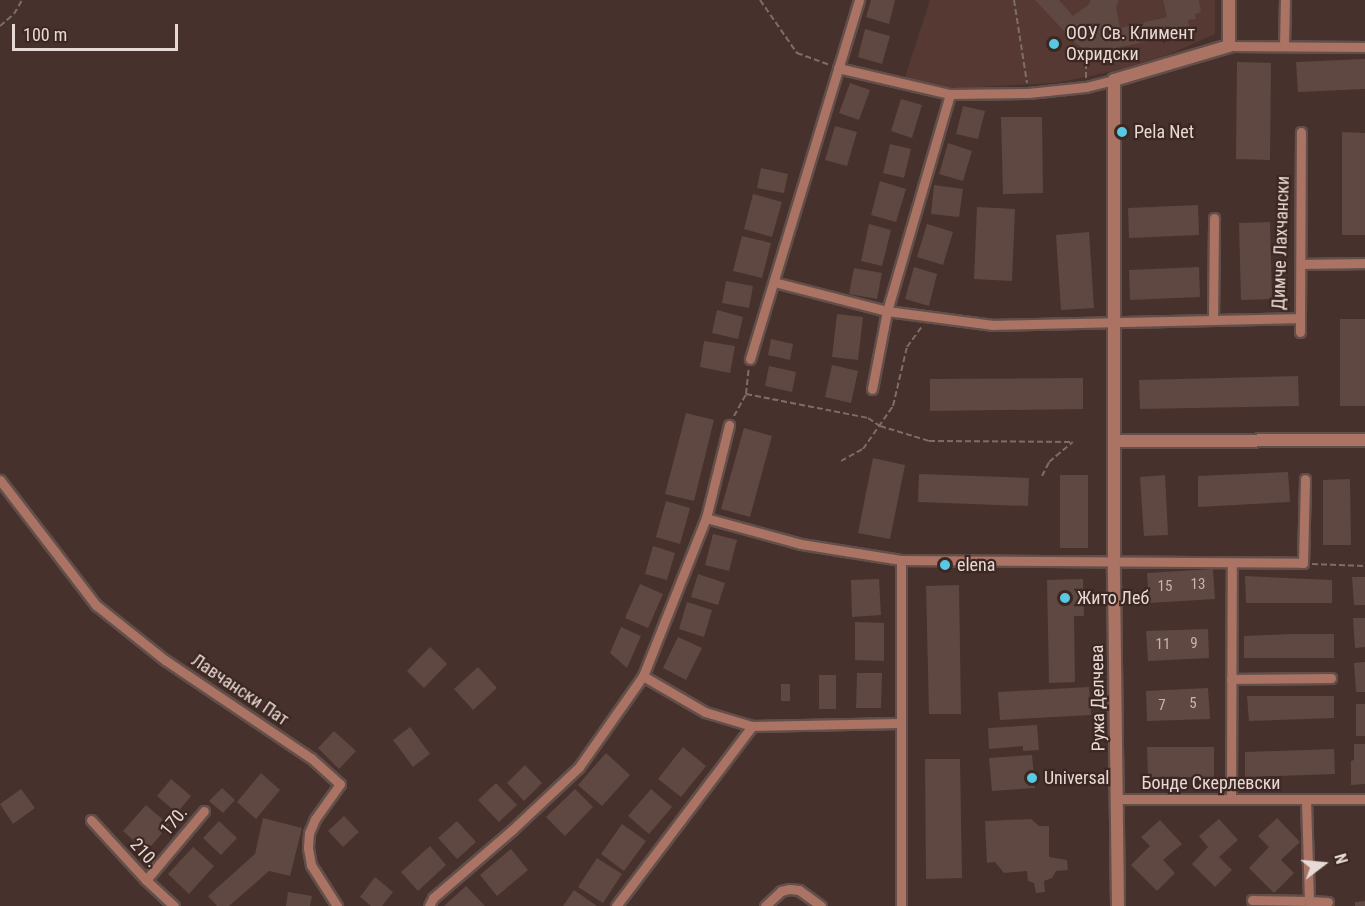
<!DOCTYPE html>
<html>
<head>
<meta charset="utf-8">
<style>
	body { margin:0 }
	#map { position:relative; width:1365px; height:906px; overflow:hidden; background:#46312c; font-family:"Roboto Condensed",sans-serif }
	div>[style] { position:absolute }
	[style*='--x'] { left:calc(var(--x)*1px); top:calc(var(--y)*1px); width:calc(var(--w)*1px); rotate:calc(var(--a)*1deg) }
	.built>* { inset:0; background:#553932 }
	.building>* { inset:0; background:#5f4842 }
	.path>* { height:2px; margin-top:-1px; transform-origin:0; background:repeating-linear-gradient(90deg,#7e6c67 0 6px,transparent 0 9px) }
	.roads { filter:drop-shadow(2px 0 #634f4a) drop-shadow(-2px 0 #634f4a) drop-shadow(0 2px #634f4a) drop-shadow(0 -2px #634f4a) }
	.minor>* { height:9px; margin:-4.5px; padding:0 4.5px; transform-origin:4.5px; border-radius:4.5px; background:#aa7364 }
	.tertiary>* { height:12px; margin:-6px; padding:0 6px; transform-origin:6px; border-radius:6px; background:#aa7364 }
	.dots>* { width:16px; height:16px; translate:-50% -50%; box-sizing:border-box; border:3px solid #3c2722; border-radius:50% }
	span { translate:-50% -50%; white-space:nowrap; text-align:center; line-height:1.15; -webkit-text-stroke:4.5px #3c2722; paint-order:stroke }
	.number-label { font-size:15px; color:#c5b5b0 }
	.number-label span { -webkit-text-stroke-width:0 }
	.poi-label { font-size:18px; color:#e7d9d5 }
	.left { translate:0 -50%; text-align:left }
	.street-label { font-size:18px; color:#e7d9d5 }
	.north { position:absolute; left:1293px; top:834px; width:60px; height:60px; -webkit-text-stroke:4px #3c2722; paint-order:stroke; rotate:74deg; font-size:16px; font-weight:700; line-height:24px; text-align:center; color:#e7d9d5 }
	.north::after { content:''; display:block; margin:auto; width:21px; height:27px; background:#e7d9d5; clip-path:polygon(50% 0,100% 100%,50% 72%,0 100%) }
	.scale { position:absolute; left:12px; top:24px; width:166px; height:27px; box-sizing:border-box; border:3px solid #e7d9d5; border-top:0; padding-left:8px; font-size:18px; line-height:21px; white-space:nowrap; color:#e7d9d5; -webkit-text-stroke:4px #3c2722; paint-order:stroke }
</style>
</head>
<body>
<div id="map">
	<div class="built">
		<div style="clip-path:polygon(930px 0,1215px 0,1215px 34px,1170px 54px,1114px 71px,1056px 83px,956px 88px,903px 83px)"></div>
	</div>
	<div class="building">
		<div style="clip-path:polygon(871px 0,895px 0,889px 24px,866px 17px)"></div>
		<div style="clip-path:polygon(1035px 0,1059px 0,1073px 16px,1089px 4px,1091px 0,1119px 0,1116px 7px,1120px 28px,1167px 17px,1163px 0,1199px 0,1201px 12px,1195px 14px,1196px 19px,1188px 20px,1190px 32px,1103px 51px,1086px 50px,1075px 43px)"></div>
		<div style="clip-path:polygon(865px 29px,890px 36px,882px 64px,858px 57px)"></div>
		<div style="clip-path:polygon(1365px 59px,1365px 89px,1298px 92px,1296px 62px)"></div>
		<div style="clip-path:polygon(1237px 62px,1271px 63px,1270px 160px,1236px 159px)"></div>
		<div style="clip-path:polygon(850px 83px,870px 90px,859px 120px,839px 113px)"></div>
		<div style="clip-path:polygon(901px 99px,922px 105px,912px 138px,891px 131px)"></div>
		<div style="clip-path:polygon(963px 106px,985px 111px,978px 139px,956px 134px)"></div>
		<div style="clip-path:polygon(1001px 117px,1042px 117px,1043px 193px,1003px 194px)"></div>
		<div style="clip-path:polygon(835px 126px,857px 132px,847px 166px,825px 160px)"></div>
		<div style="clip-path:polygon(1342px 132px,1365px 133px,1365px 235px,1342px 235px)"></div>
		<div style="clip-path:polygon(948px 143px,972px 151px,963px 181px,939px 174px)"></div>
		<div style="clip-path:polygon(890px 144px,911px 149px,904px 178px,883px 173px)"></div>
		<div style="clip-path:polygon(761px 168px,788px 174px,784px 193px,757px 188px)"></div>
		<div style="clip-path:polygon(880px 181px,906px 189px,896px 222px,871px 215px)"></div>
		<div style="clip-path:polygon(934px 185px,963px 189px,959px 217px,931px 214px)"></div>
		<div style="clip-path:polygon(753px 194px,782px 202px,772px 237px,744px 229px)"></div>
		<div style="clip-path:polygon(1198px 205px,1199px 235px,1129px 238px,1128px 208px)"></div>
		<div style="clip-path:polygon(977px 207px,1015px 209px,1012px 281px,974px 279px)"></div>
		<div style="clip-path:polygon(1270px 222px,1272px 299px,1241px 300px,1239px 223px)"></div>
		<div style="clip-path:polygon(869px 224px,891px 230px,882px 266px,861px 261px)"></div>
		<div style="clip-path:polygon(927px 224px,953px 232px,943px 265px,917px 257px)"></div>
		<div style="clip-path:polygon(1089px 232px,1094px 308px,1061px 310px,1056px 235px)"></div>
		<div style="clip-path:polygon(742px 236px,771px 243px,762px 278px,733px 271px)"></div>
		<div style="clip-path:polygon(914px 267px,937px 274px,929px 306px,905px 299px)"></div>
		<div style="clip-path:polygon(1199px 267px,1200px 297px,1130px 300px,1129px 270px)"></div>
		<div style="clip-path:polygon(854px 268px,882px 273px,877px 299px,849px 294px)"></div>
		<div style="clip-path:polygon(726px 281px,753px 286px,749px 308px,722px 303px)"></div>
		<div style="clip-path:polygon(717px 310px,743px 317px,738px 339px,712px 333px)"></div>
		<div style="clip-path:polygon(837px 314px,863px 317px,858px 360px,832px 357px)"></div>
		<div style="clip-path:polygon(1340px 319px,1365px 319px,1365px 406px,1340px 406px)"></div>
		<div style="clip-path:polygon(771px 339px,793px 344px,790px 360px,768px 355px)"></div>
		<div style="clip-path:polygon(704px 341px,735px 346px,730px 373px,700px 367px)"></div>
		<div style="clip-path:polygon(832px 365px,858px 371px,851px 403px,825px 397px)"></div>
		<div style="clip-path:polygon(769px 366px,796px 372px,792px 392px,765px 386px)"></div>
		<div style="clip-path:polygon(1298px 376px,1299px 406px,1140px 409px,1139px 380px)"></div>
		<div style="clip-path:polygon(1083px 378px,1083px 409px,930px 411px,930px 379px)"></div>
		<div style="clip-path:polygon(686px 413px,714px 420px,694px 501px,665px 494px)"></div>
		<div style="clip-path:polygon(744px 428px,772px 436px,750px 517px,721px 509px)"></div>
		<div style="clip-path:polygon(873px 458px,905px 465px,890px 539px,858px 533px)"></div>
		<div style="clip-path:polygon(1288px 472px,1290px 502px,1198px 507px,1198px 476px)"></div>
		<div style="clip-path:polygon(919px 474px,1029px 478px,1028px 506px,918px 502px)"></div>
		<div style="clip-path:polygon(1060px 475px,1088px 475px,1088px 548px,1060px 548px)"></div>
		<div style="clip-path:polygon(1165px 475px,1168px 535px,1144px 536px,1140px 477px)"></div>
		<div style="clip-path:polygon(1350px 479px,1351px 545px,1323px 545px,1323px 480px)"></div>
		<div style="clip-path:polygon(666px 501px,690px 508px,680px 544px,656px 537px)"></div>
		<div style="clip-path:polygon(713px 534px,737px 540px,729px 571px,705px 565px)"></div>
		<div style="clip-path:polygon(653px 546px,675px 553px,667px 580px,645px 574px)"></div>
		<div style="clip-path:polygon(1213px 569px,1215px 599px,1149px 603px,1147px 573px)"></div>
		<div style="clip-path:polygon(698px 574px,725px 583px,718px 605px,691px 597px)"></div>
		<div style="clip-path:polygon(1245px 576px,1332px 580px,1332px 603px,1246px 603px)"></div>
		<div style="clip-path:polygon(1352px 577px,1365px 577px,1365px 605px,1354px 605px)"></div>
		<div style="clip-path:polygon(879px 579px,881px 615px,852px 617px,851px 580px)"></div>
		<div style="clip-path:polygon(1083px 579px,1084px 616px,1074px 616px,1075px 682px,1049px 683px,1047px 580px)"></div>
		<div style="clip-path:polygon(640px 584px,663px 594px,648px 628px,625px 618px)"></div>
		<div style="clip-path:polygon(959px 585px,961px 714px,929px 714px,926px 586px)"></div>
		<div style="clip-path:polygon(687px 602px,712px 610px,704px 637px,679px 629px)"></div>
		<div style="clip-path:polygon(1353px 618px,1365px 618px,1365px 647px,1355px 648px)"></div>
		<div style="clip-path:polygon(855px 622px,884px 623px,884px 661px,855px 660px)"></div>
		<div style="clip-path:polygon(621px 627px,641px 636px,627px 668px,610px 653px)"></div>
		<div style="clip-path:polygon(1208px 629px,1209px 658px,1148px 661px,1146px 631px)"></div>
		<div style="clip-path:polygon(1291px 634px,1334px 634px,1334px 658px,1244px 658px,1244px 636px)"></div>
		<div style="clip-path:polygon(678px 637px,702px 648px,686px 680px,663px 668px)"></div>
		<div style="clip-path:polygon(430px 647px,447px 664px,424px 688px,407px 671px)"></div>
		<div style="clip-path:polygon(1365px 662px,1365px 692px,1356px 692px,1354px 663px)"></div>
		<div style="clip-path:polygon(478px 667px,497px 688px,473px 710px,454px 689px)"></div>
		<div style="clip-path:polygon(857px 673px,882px 673px,881px 708px,856px 708px)"></div>
		<div style="clip-path:polygon(819px 675px,836px 675px,836px 709px,819px 709px)"></div>
		<div style="clip-path:polygon(781px 684px,790px 684px,790px 701px,781px 701px)"></div>
		<div style="clip-path:polygon(1089px 687px,1091px 715px,1000px 720px,998px 692px)"></div>
		<div style="clip-path:polygon(1208px 688px,1210px 719px,1147px 721px,1146px 691px)"></div>
		<div style="clip-path:polygon(1247px 696px,1334px 696px,1334px 718px,1249px 721px)"></div>
		<div style="clip-path:polygon(1356px 704px,1365px 704px,1365px 736px,1356px 736px)"></div>
		<div style="clip-path:polygon(1037px 725px,1039px 750px,1023px 751px,1023px 746px,989px 749px,988px 728px)"></div>
		<div style="clip-path:polygon(410px 727px,430px 754px,413px 767px,393px 740px)"></div>
		<div style="clip-path:polygon(334px 731px,356px 751px,339px 769px,318px 748px)"></div>
		<div style="clip-path:polygon(1354px 744px,1365px 744px,1365px 784px,1351px 785px,1351px 761px,1354px 760px)"></div>
		<div style="clip-path:polygon(683px 747px,706px 766px,681px 797px,658px 779px)"></div>
		<div style="clip-path:polygon(1147px 747px,1214px 747px,1214px 777px,1148px 777px)"></div>
		<div style="clip-path:polygon(1334px 749px,1335px 774px,1245px 777px,1245px 752px)"></div>
		<div style="clip-path:polygon(606px 753px,630px 775px,602px 806px,578px 785px)"></div>
		<div style="clip-path:polygon(1032px 755px,1035px 788px,992px 791px,989px 758px)"></div>
		<div style="clip-path:polygon(925px 759px,960px 759px,962px 878px,926px 879px)"></div>
		<div style="clip-path:polygon(525px 765px,542px 783px,524px 801px,507px 783px)"></div>
		<div style="clip-path:polygon(261px 773px,280px 790px,256px 819px,237px 802px)"></div>
		<div style="clip-path:polygon(171px 779px,191px 796px,177px 813px,157px 796px)"></div>
		<div style="clip-path:polygon(496px 783px,517px 805px,499px 822px,478px 800px)"></div>
		<div style="clip-path:polygon(222px 788px,235px 800px,223px 813px,209px 801px)"></div>
		<div style="clip-path:polygon(21px 789px,35px 808px,13px 824px,0 804px)"></div>
		<div style="clip-path:polygon(575px 789px,593px 807px,565px 836px,546px 817px)"></div>
		<div style="clip-path:polygon(651px 789px,672px 807px,649px 834px,628px 816px)"></div>
		<div style="clip-path:polygon(146px 805px,169px 825px,146px 852px,123px 831px)"></div>
		<div style="clip-path:polygon(344px 816px,359px 832px,343px 847px,328px 831px)"></div>
		<div style="clip-path:polygon(263px 818px,302px 828px,290px 876px,269px 871px,229px 906px,217px 906px,208px 896px,255px 854px)"></div>
		<div style="clip-path:polygon(1277px 818px,1300px 842px,1281px 860px,1294px 873px,1274px 893px,1249px 868px,1269px 847px,1258px 836px)"></div>
		<div style="clip-path:polygon(1031px 819px,1039px 826px,1049px 826px,1049px 857px,1067px 860px,1068px 870px,1056px 871px,1052px 878px,1044px 881px,1045px 892px,1036px 893px,1034px 883px,1028px 881px,1027px 871px,1004px 873px,995px 862px,987px 863px,985px 821px)"></div>
		<div style="clip-path:polygon(1219px 819px,1238px 840px,1219px 857px,1232px 870px,1215px 887px,1192px 864px,1208px 847px,1199px 836px)"></div>
		<div style="clip-path:polygon(1160px 820px,1182px 844px,1163px 860px,1175px 873px,1157px 891px,1131px 865px,1150px 846px,1141px 837px)"></div>
		<div style="clip-path:polygon(219px 821px,237px 838px,221px 855px,203px 838px)"></div>
		<div style="clip-path:polygon(457px 821px,476px 842px,457px 859px,438px 838px)"></div>
		<div style="clip-path:polygon(622px 824px,646px 841px,624px 871px,601px 854px)"></div>
		<div style="clip-path:polygon(430px 846px,446px 865px,418px 891px,401px 872px)"></div>
		<div style="clip-path:polygon(193px 847px,214px 866px,189px 894px,168px 874px)"></div>
		<div style="clip-path:polygon(511px 849px,528px 870px,497px 896px,480px 875px)"></div>
		<div style="clip-path:polygon(597px 858px,622px 874px,603px 903px,578px 887px)"></div>
		<div style="clip-path:polygon(375px 877px,393px 892px,382px 906px,371px 906px,360px 897px)"></div>
		<div style="clip-path:polygon(466px 886px,485px 906px,444px 906px)"></div>
		<div style="clip-path:polygon(574px 890px,597px 906px,563px 906px)"></div>
		<div style="clip-path:polygon(288px 892px,312px 896px,310px 906px,286px 906px)"></div>
		<div style="clip-path:polygon(1365px 901px,1365px 906px,1355px 906px,1355px 902px)"></div>
	</div>
	<div class="path">
		<div style="--x:760;--y:0;--w:65;--a:55.1"></div>
		<div style="--x:797;--y:53;--w:35;--a:20"></div>
		<div style="--x:1014;--y:0;--w:84;--a:81.1"></div>
		<div style="--x:0;--y:26;--w:18;--a:-41"></div>
		<div style="--x:14;--y:14;--w:16;--a:-60"></div>
		<div style="--x:1086;--y:78;--w:28;--a:-90"></div>
		<div style="--x:746;--y:394;--w:124;--a:11.1"></div>
		<div style="--x:868;--y:418;--w:14;--a:34"></div>
		<div style="--x:880;--y:426;--w:51;--a:17"></div>
		<div style="--x:929;--y:441;--w:144;--a:0.4"></div>
		<div style="--x:734;--y:416;--w:25;--a:-61"></div>
		<div style="--x:746;--y:394;--w:27;--a:-84"></div>
		<div style="--x:841;--y:461;--w:25;--a:-29"></div>
		<div style="--x:863;--y:449;--w:52;--a:-55.1"></div>
		<div style="--x:893;--y:406;--w:61;--a:-76.7"></div>
		<div style="--x:907;--y:347;--w:26;--a:-54"></div>
		<div style="--x:1042;--y:476;--w:16;--a:-63"></div>
		<div style="--x:1049;--y:462;--w:31;--a:-40"></div>
		<div style="--x:1312;--y:564;--w:53;--a:2.2"></div>
	</div>
	<div class="roads">
		<div class="minor">
			<div style="--x:1229;--y:46;--w:136;--a:0.4"></div>
			<div style="--x:1284;--y:46;--w:46;--a:-88.8"></div>
			<div style="--x:838;--y:68;--w:115;--a:13.1"></div>
			<div style="--x:950;--y:94;--w:78;--a:-0.7"></div>
			<div style="--x:1028;--y:93;--w:58;--a:-5.9"></div>
			<div style="--x:1086;--y:87;--w:29;--a:-14"></div>
			<div style="--x:1301;--y:264;--w:64;--a:-0.9"></div>
			<div style="--x:774;--y:282;--w:117;--a:14.4"></div>
			<div style="--x:887;--y:311;--w:107;--a:7.5"></div>
			<div style="--x:993;--y:325;--w:307;--a:-1.3"></div>
			<div style="--x:1300;--y:318;--w:186;--a:-89.7"></div>
			<div style="--x:1300;--y:318;--w:14;--a:90"></div>
			<div style="--x:1213;--y:320;--w:102;--a:-89.4"></div>
			<div style="--x:750;--y:359;--w:375;--a:-73.1"></div>
			<div style="--x:872;--y:389;--w:79;--a:-79.1"></div>
			<div style="--x:887;--y:311;--w:226;--a:-73.8"></div>
			<div style="--x:0;--y:480;--w:158;--a:52.5"></div>
			<div style="--x:96;--y:605;--w:88;--a:38.6"></div>
			<div style="--x:165;--y:660;--w:176;--a:33.9"></div>
			<div style="--x:311;--y:758;--w:39;--a:42"></div>
			<div style="--x:340;--y:784;--w:43;--a:125.5"></div>
			<div style="--x:315;--y:819;--w:15;--a:113"></div>
			<div style="--x:309;--y:833;--w:15;--a:94"></div>
			<div style="--x:308;--y:848;--w:17;--a:80"></div>
			<div style="--x:311;--y:865;--w:49;--a:57.6"></div>
			<div style="--x:706;--y:518;--w:98;--a:15.3"></div>
			<div style="--x:801;--y:544;--w:101;--a:9.1"></div>
			<div style="--x:901;--y:560;--w:402;--a:0.4"></div>
			<div style="--x:1303;--y:563;--w:84;--a:-88.6"></div>
			<div style="--x:643;--y:676;--w:72;--a:30.1"></div>
			<div style="--x:705;--y:712;--w:49;--a:16.6"></div>
			<div style="--x:752;--y:726;--w:147;--a:-1.2"></div>
			<div style="--x:1231;--y:679;--w:100;--a:-0.6"></div>
			<div style="--x:1117;--y:799;--w:248;--a:0"></div>
			<div style="--x:1231;--y:799;--w:236;--a:-89.8"></div>
			<div style="--x:91;--y:820;--w:81;--a:47.5"></div>
			<div style="--x:146;--y:880;--w:38;--a:43"></div>
			<div style="--x:146;--y:880;--w:90;--a:-50"></div>
			<div style="--x:1252;--y:900;--w:57;--a:1"></div>
			<div style="--x:1309;--y:901;--w:102;--a:-91.7"></div>
			<div style="--x:1309;--y:901;--w:19;--a:3"></div>
			<div style="--x:429;--y:906;--w:9;--a:-63"></div>
			<div style="--x:433;--y:898;--w:104;--a:-40.7"></div>
			<div style="--x:512;--y:830;--w:92;--a:-43.2"></div>
			<div style="--x:579;--y:767;--w:111;--a:-54.9"></div>
			<div style="--x:643;--y:676;--w:170;--a:-68.3"></div>
			<div style="--x:706;--y:518;--w:96;--a:-76.1"></div>
			<div style="--x:616;--y:906;--w:226;--a:-52.9"></div>
			<div style="--x:765;--y:906;--w:22;--a:-43"></div>
			<div style="--x:781;--y:891;--w:9;--a:-13"></div>
			<div style="--x:790;--y:889;--w:9;--a:6"></div>
			<div style="--x:799;--y:890;--w:27;--a:36"></div>
			<div style="--x:901;--y:906;--w:346;--a:-90"></div>
		</div>
		<div class="tertiary">
			<div style="--x:1115;--y:441;--w:250;--a:-0.2"></div>
			<div style="--x:1118;--y:906;--w:344;--a:-90.7"></div>
			<div style="--x:1114;--y:562;--w:482;--a:-90"></div>
			<div style="--x:1114;--y:80;--w:120;--a:-16.5"></div>
			<div style="--x:1229;--y:46;--w:46;--a:-90"></div>
		</div>
	</div>
	<div class="dots">
		<div style="left:1054px;top:44px;background:#58c9e3"></div>
		<div style="left:1122px;top:132px;background:#58c9e3"></div>
		<div style="left:945px;top:565px;background:#58c9e3"></div>
		<div style="left:1065px;top:598px;background:#58c9e3"></div>
		<div style="left:1032px;top:778px;background:#58c9e3"></div>
	</div>
	<div class="number-label">
		<span style="left:1198px;top:585px">13</span>
		<span style="left:1165px;top:587px">15</span>
		<span style="left:1194px;top:644px">9</span>
		<span style="left:1163px;top:645px">11</span>
		<span style="left:1193px;top:704px">5</span>
		<span style="left:1162px;top:706px">7</span>
	</div>
	<div class="poi-label">
		<span class="left" style="left:1066px;top:44px">ООУ Св. Климент<br>Охридски</span>
		<span class="left" style="left:1134px;top:132px">Pela Net</span>
		<span class="left" style="left:957px;top:565px">elena</span>
		<span class="left" style="left:1077px;top:598px">Жито Леб</span>
		<span class="left" style="left:1044px;top:778px">Universal</span>
	</div>
	<div class="street-label">
		<span style="left:1281px;top:243px;rotate:-88deg">Димче Лахчански</span>
		<span style="left:240px;top:690px;rotate:34deg">Лавчански Пат</span>
		<span style="left:1098px;top:698px;rotate:-91deg">Ружа Делчева</span>
		<span style="left:1211px;top:783px">Бонде Скерлевски</span>
		<span style="left:174px;top:821px;rotate:-50deg">170.</span>
		<span style="left:144px;top:853px;rotate:48deg">210.</span>
	</div>
	<div class="north">N</div>
	<div class="scale">100 m</div>
</div>
</body>
</html>
